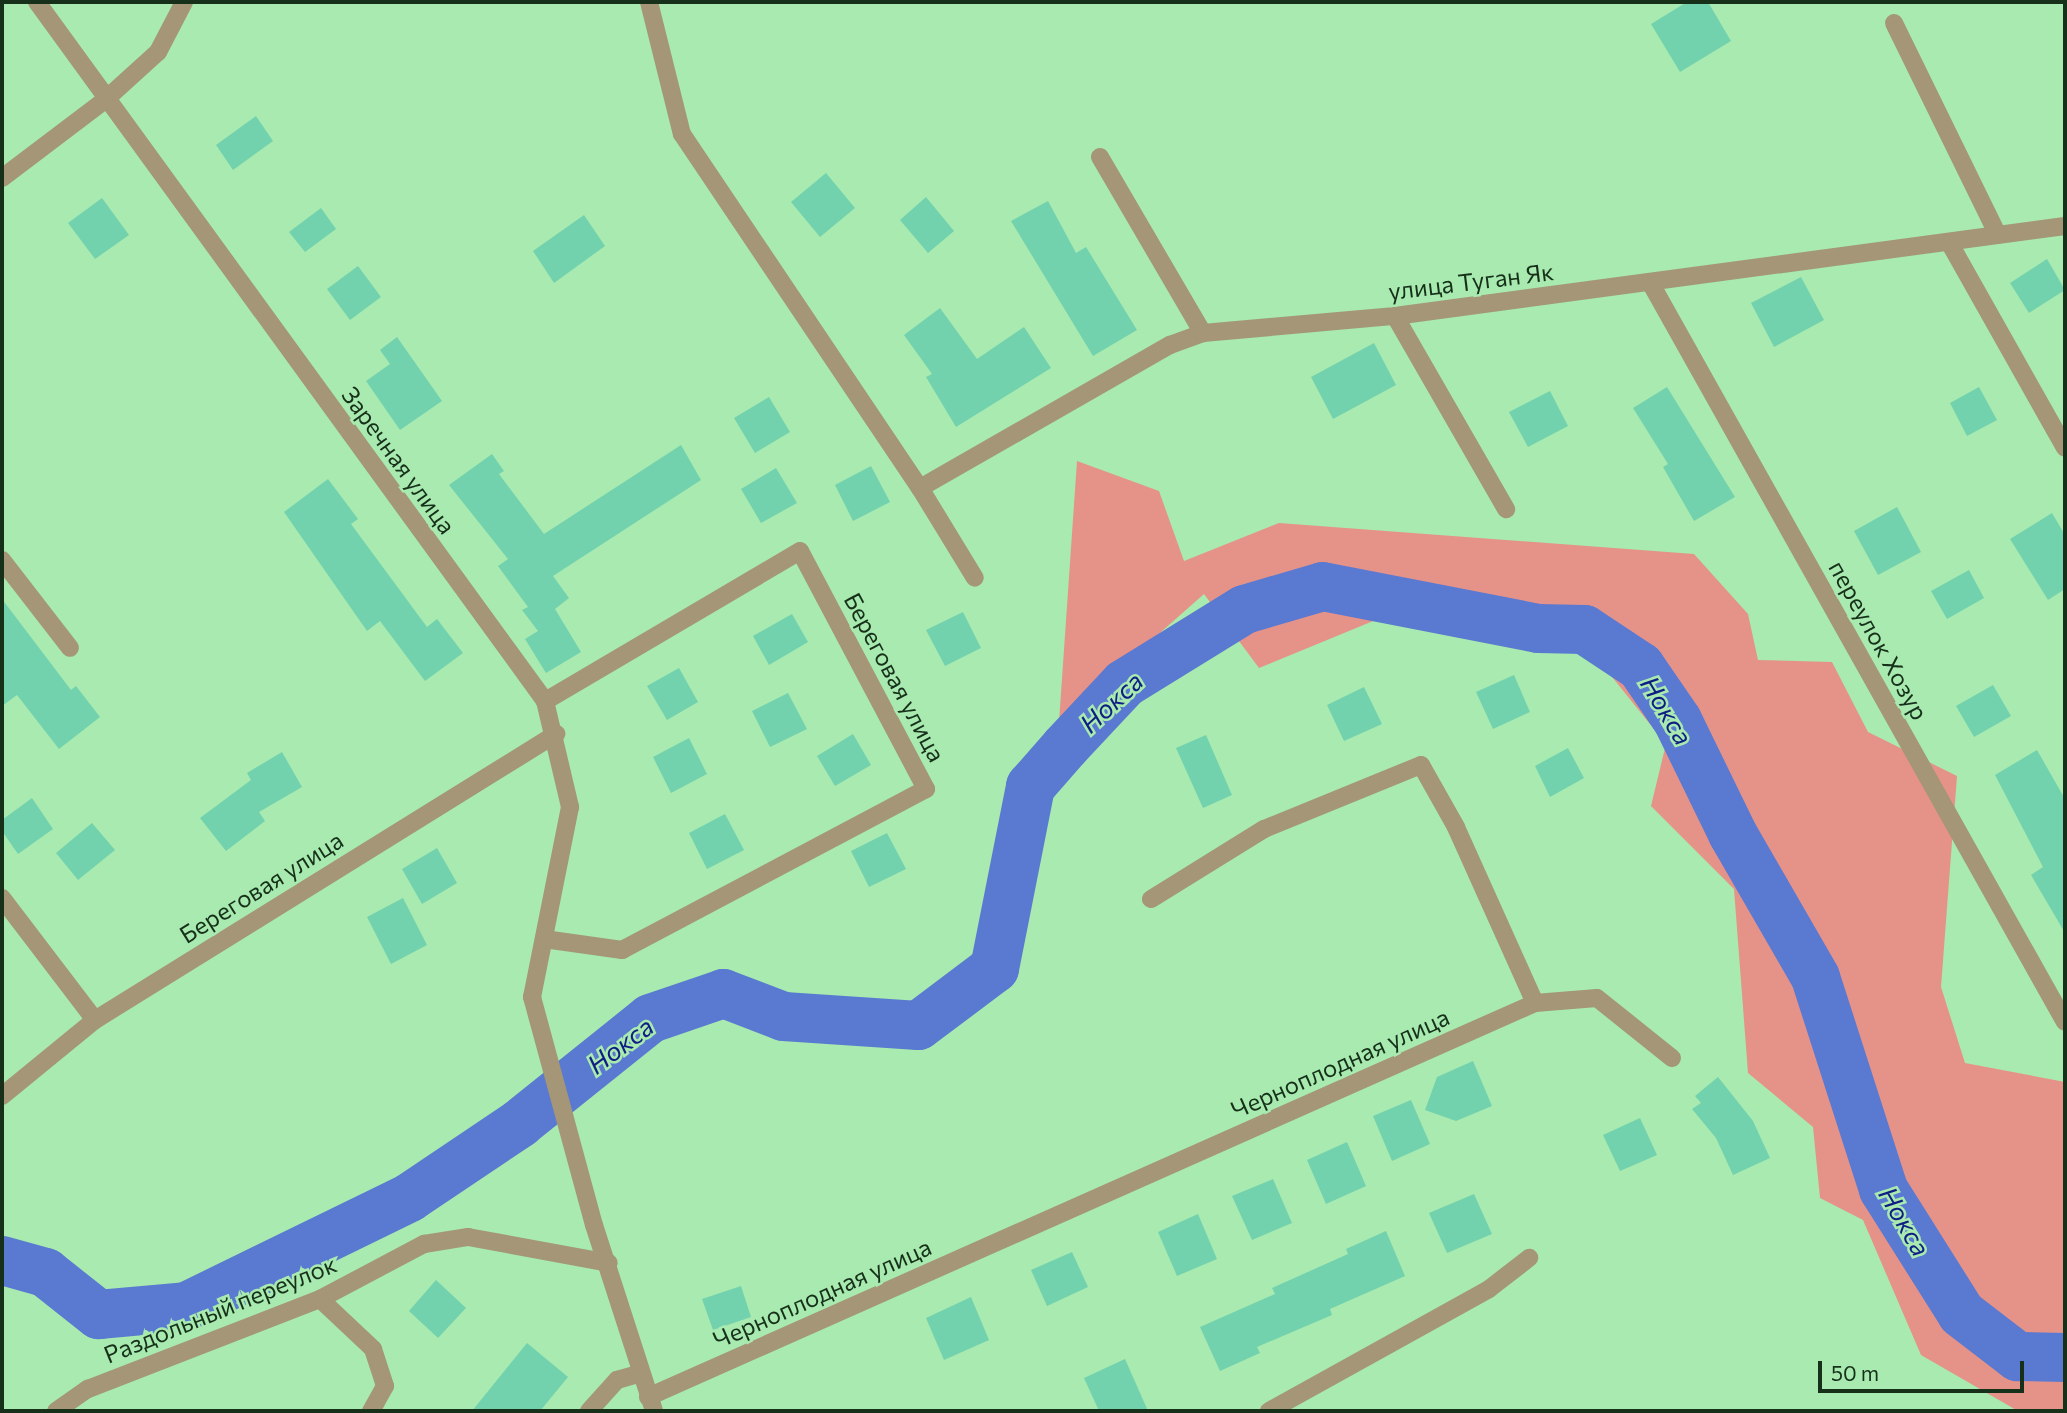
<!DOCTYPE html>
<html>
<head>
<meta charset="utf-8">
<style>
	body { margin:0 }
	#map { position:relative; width:2067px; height:1413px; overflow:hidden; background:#a8eaaf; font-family:Commissioner,sans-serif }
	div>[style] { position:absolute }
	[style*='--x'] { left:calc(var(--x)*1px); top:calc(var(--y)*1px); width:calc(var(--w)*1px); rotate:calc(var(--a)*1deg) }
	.green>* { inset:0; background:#e59389 }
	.river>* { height:49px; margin:-24.5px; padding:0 24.5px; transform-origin:24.5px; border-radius:24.5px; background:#5a79d1 }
	.building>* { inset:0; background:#73d2ae }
	.minor>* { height:18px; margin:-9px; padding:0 9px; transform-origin:9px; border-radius:9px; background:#a49676 }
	span { translate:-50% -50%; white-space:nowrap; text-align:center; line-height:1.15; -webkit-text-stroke:5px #a8eaaf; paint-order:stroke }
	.street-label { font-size:24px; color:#16301a }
	.water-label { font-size:26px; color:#0f1d84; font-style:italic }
	.frame { position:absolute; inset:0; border:4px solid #16301a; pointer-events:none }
	.scale { position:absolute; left:1818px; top:1361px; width:206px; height:32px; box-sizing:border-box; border:4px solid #16301a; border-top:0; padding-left:9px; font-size:21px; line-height:24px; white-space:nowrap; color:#16301a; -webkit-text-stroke:5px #a8eaaf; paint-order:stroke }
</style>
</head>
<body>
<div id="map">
	<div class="green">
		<div style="clip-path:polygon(1077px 461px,1159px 491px,1184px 561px,1279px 523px,1694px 554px,1748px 614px,1758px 660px,1832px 662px,1868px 732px,1957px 776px,1941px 987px,1965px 1063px,2065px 1082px,2065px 1411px,2018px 1411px,1921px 1355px,1863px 1220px,1820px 1198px,1813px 1127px,1748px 1073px,1734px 889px,1651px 806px,1666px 744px,1596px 657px,1395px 612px,1259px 668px,1204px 594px,1059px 722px)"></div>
	</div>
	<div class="river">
		<div style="--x:2;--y:1260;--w:45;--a:15.6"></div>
		<div style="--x:45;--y:1272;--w:68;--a:38.4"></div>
		<div style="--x:98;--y:1314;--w:88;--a:-5.2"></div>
		<div style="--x:186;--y:1306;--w:248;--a:-26"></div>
		<div style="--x:409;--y:1197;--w:133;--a:-33.9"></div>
		<div style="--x:519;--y:1123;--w:168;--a:-38.7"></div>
		<div style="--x:650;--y:1018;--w:77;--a:-18.9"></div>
		<div style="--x:723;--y:993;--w:64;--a:21"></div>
		<div style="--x:783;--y:1016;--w:135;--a:3.8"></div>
		<div style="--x:918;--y:1025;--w:95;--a:-36.9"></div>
		<div style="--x:994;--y:968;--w:186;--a:-78.8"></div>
		<div style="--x:1030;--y:786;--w:53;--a:-48.8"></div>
		<div style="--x:1065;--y:746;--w:86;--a:-46.9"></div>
		<div style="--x:1124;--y:683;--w:141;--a:-31.7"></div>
		<div style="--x:1244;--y:609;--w:81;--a:-16.4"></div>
		<div style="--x:1322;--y:586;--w:220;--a:11"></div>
		<div style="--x:1538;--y:628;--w:46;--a:1.2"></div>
		<div style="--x:1584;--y:629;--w:67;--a:33.5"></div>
		<div style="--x:1640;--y:666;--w:65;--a:55.6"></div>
		<div style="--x:1677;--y:720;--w:126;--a:64"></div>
		<div style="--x:1732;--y:833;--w:166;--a:60"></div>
		<div style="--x:1815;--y:977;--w:223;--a:72.2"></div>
		<div style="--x:1883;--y:1189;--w:146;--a:57.8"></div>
		<div style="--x:1961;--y:1313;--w:71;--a:37.5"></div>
		<div style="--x:2017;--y:1356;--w:48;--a:1.2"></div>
	</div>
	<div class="building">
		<div style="clip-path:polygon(1687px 2px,1708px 2px,1731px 41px,1680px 72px,1651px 24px)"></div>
		<div style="clip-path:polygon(256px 116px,273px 141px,233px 170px,216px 145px)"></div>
		<div style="clip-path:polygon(826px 173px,855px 208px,820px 237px,791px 202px)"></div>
		<div style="clip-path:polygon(926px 197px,954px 231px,928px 253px,900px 220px)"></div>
		<div style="clip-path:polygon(102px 198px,129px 235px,95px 259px,68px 223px)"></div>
		<div style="clip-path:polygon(1048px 201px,1076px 253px,1086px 247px,1137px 330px,1093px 356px,1011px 221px)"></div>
		<div style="clip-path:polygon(321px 208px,336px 229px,305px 252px,289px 232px)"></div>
		<div style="clip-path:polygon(584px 215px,605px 246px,554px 283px,533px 251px)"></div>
		<div style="clip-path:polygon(2047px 259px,2065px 290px,2029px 313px,2010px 283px)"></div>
		<div style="clip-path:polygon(358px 266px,381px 297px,350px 320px,327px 289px)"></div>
		<div style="clip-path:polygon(1801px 277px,1824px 320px,1774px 347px,1751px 303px)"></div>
		<div style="clip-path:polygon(940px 308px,977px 359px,1024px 327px,1051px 368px,956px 427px,926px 377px,932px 374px,904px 335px)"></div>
		<div style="clip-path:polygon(397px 337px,442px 401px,400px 430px,366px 381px,390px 364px,380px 350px)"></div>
		<div style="clip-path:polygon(1374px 343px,1396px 385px,1333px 419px,1311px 377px)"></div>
		<div style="clip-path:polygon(1667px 387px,1735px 497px,1694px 521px,1663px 467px,1668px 464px,1633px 408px)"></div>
		<div style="clip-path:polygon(1979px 387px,1997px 420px,1967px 436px,1950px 403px)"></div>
		<div style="clip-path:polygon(1550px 391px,1568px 426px,1528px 447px,1509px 412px)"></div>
		<div style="clip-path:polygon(769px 397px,790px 432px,755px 453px,734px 418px)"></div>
		<div style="clip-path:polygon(681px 445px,701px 480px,553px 576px,569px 598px,555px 609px,581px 652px,546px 673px,525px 639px,538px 631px,522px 610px,528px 607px,498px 566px,508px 559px,449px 485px,492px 454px,504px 471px,499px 474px,544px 534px)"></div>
		<div style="clip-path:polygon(871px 466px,890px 502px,853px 521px,835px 485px)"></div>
		<div style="clip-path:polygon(776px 468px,797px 503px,761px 523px,741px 489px)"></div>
		<div style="clip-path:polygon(328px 479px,358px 519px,351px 524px,427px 627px,437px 619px,463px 653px,425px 681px,380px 621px,367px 631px,284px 512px)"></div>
		<div style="clip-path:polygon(1897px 507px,1921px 552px,1878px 575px,1854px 531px)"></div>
		<div style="clip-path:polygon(2052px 513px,2065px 535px,2065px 589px,2048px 600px,2010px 539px)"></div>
		<div style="clip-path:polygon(1969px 570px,1984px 598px,1947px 619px,1931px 591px)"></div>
		<div style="clip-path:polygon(2px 599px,71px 690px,76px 686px,100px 717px,59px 749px,17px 695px,2px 706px)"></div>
		<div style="clip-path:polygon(963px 612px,981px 648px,945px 666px,926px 630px)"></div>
		<div style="clip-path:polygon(792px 614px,808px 642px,769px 665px,753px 636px)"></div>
		<div style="clip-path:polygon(679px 668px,698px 702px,667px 720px,647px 686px)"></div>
		<div style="clip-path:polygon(1514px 675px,1530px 712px,1493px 729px,1476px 692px)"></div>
		<div style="clip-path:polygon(1993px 685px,2011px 716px,1974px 737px,1956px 706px)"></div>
		<div style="clip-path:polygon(1364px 687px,1382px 724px,1344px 741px,1327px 705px)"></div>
		<div style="clip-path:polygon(788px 693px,807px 729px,770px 747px,752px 711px)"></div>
		<div style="clip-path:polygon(853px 734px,871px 765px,835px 786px,817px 756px)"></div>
		<div style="clip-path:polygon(1206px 735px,1232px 795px,1203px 808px,1176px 748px)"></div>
		<div style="clip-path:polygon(689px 738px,707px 774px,671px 793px,653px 757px)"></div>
		<div style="clip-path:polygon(1568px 748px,1584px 778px,1550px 797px,1535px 766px)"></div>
		<div style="clip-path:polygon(2037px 750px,2065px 799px,2065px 933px,2031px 875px,2043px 867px,1995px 775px)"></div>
		<div style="clip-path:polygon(282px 752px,302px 787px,259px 812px,265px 821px,226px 851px,200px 818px,251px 780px,247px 773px)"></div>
		<div style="clip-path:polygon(32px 798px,53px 829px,18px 854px,2px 831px,2px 820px)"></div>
		<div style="clip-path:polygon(725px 814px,744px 850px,707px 869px,689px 833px)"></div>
		<div style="clip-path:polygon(92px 823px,115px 850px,78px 880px,56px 853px)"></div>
		<div style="clip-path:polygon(887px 833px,906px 869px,869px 887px,851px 851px)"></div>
		<div style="clip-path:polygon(437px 848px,457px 883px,422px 904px,402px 869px)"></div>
		<div style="clip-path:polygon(403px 898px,427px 945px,391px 964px,367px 917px)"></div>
		<div style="clip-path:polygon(1473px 1061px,1492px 1106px,1456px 1121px,1425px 1110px,1437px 1077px)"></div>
		<div style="clip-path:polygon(1718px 1077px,1753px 1121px,1770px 1158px,1733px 1175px,1716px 1138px,1692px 1109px,1701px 1103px,1695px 1096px)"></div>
		<div style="clip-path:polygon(1411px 1100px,1430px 1144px,1392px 1161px,1373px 1116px)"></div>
		<div style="clip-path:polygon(1640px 1118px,1657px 1155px,1620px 1171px,1603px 1135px)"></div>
		<div style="clip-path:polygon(1347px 1142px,1366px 1186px,1326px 1204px,1307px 1160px)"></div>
		<div style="clip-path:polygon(1273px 1179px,1292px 1223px,1252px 1240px,1232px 1196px)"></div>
		<div style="clip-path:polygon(1474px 1194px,1492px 1234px,1447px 1253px,1429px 1213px)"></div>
		<div style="clip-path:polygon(1198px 1214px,1217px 1259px,1177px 1276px,1158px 1232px)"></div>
		<div style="clip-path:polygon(1386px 1231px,1405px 1276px,1330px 1309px,1332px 1315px,1257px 1347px,1260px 1353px,1220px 1371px,1200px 1327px,1275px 1294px,1272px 1288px,1348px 1254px,1346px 1249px)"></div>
		<div style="clip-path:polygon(1072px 1252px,1088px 1287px,1047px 1306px,1031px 1270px)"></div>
		<div style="clip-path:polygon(436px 1280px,466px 1308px,438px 1338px,409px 1311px)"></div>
		<div style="clip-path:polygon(741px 1286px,751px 1317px,713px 1330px,702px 1299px)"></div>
		<div style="clip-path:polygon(971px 1297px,989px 1340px,944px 1360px,926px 1318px)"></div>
		<div style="clip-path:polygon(527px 1343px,568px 1377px,540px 1411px,472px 1411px)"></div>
		<div style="clip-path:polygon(1125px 1359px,1148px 1411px,1099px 1411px,1084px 1378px)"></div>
	</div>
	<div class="minor">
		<div style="--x:37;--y:2;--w:864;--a:53.99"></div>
		<div style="--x:545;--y:701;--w:109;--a:76.7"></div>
		<div style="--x:570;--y:807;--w:194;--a:101.3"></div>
		<div style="--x:532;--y:997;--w:236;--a:74.8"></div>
		<div style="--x:594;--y:1225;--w:195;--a:72.1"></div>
		<div style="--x:649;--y:2;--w:136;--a:76"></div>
		<div style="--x:682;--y:134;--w:427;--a:56.1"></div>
		<div style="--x:920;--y:488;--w:105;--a:58.6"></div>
		<div style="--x:1894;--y:23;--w:236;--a:63.9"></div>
		<div style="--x:1100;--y:157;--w:204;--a:59.7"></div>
		<div style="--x:2;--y:178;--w:129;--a:-37.1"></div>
		<div style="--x:105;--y:100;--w:72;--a:-42.2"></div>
		<div style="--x:158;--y:52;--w:56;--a:-62.5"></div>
		<div style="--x:1949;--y:242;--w:236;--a:60.6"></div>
		<div style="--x:1650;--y:282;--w:848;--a:60.72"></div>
		<div style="--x:1395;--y:316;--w:223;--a:60.1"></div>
		<div style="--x:920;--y:488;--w:288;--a:-29.8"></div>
		<div style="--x:1170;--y:345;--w:35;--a:-20"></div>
		<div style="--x:1203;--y:333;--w:193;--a:-5.1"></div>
		<div style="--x:1395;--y:316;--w:676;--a:-7.65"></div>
		<div style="--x:2;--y:560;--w:111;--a:52.3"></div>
		<div style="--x:2;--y:898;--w:153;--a:52.7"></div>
		<div style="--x:544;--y:939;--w:79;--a:8"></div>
		<div style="--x:622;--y:950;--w:344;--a:-27.9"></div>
		<div style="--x:926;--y:789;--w:269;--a:-117.9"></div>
		<div style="--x:800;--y:551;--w:296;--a:149.5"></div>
		<div style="--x:1535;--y:1003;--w:62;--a:-4.6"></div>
		<div style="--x:1597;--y:998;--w:96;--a:38.7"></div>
		<div style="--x:2;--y:1096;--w:120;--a:-39.3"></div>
		<div style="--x:95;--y:1020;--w:543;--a:-31.82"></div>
		<div style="--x:320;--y:1299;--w:73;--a:43.3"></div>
		<div style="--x:373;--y:1349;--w:39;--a:72"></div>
		<div style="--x:385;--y:1386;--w:29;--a:119"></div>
		<div style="--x:648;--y:1397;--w:971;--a:-23.95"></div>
		<div style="--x:1535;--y:1003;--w:193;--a:-114.2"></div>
		<div style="--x:1456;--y:827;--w:71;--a:-119.4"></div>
		<div style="--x:1421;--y:765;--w:170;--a:157.8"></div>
		<div style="--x:1264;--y:829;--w:133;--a:148.2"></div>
		<div style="--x:56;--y:1411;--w:39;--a:-35"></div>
		<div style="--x:88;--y:1389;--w:249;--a:-21.2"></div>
		<div style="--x:320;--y:1299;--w:118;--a:-27.9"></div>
		<div style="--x:424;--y:1244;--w:45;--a:-9"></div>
		<div style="--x:468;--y:1237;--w:143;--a:10.4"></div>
		<div style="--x:589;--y:1411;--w:42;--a:-47.9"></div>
		<div style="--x:617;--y:1380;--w:25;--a:-16"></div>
		<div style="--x:1269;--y:1411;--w:252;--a:-29"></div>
		<div style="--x:1489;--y:1289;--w:51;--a:-37.8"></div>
	</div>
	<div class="street-label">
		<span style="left:1471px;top:281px;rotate:-7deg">улица Туган Як</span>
		<span style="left:399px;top:460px;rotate:54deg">Заречная улица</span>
		<span style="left:1879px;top:640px;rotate:61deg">переулок Хозур</span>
		<span style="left:895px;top:677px;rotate:62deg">Береговая улица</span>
		<span style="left:261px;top:887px;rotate:-32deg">Береговая улица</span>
		<span style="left:1340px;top:1063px;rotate:-24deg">Черноплодная улица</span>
		<span style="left:822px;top:1293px;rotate:-24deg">Черноплодная улица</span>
		<span style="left:220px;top:1309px;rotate:-22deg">Раздольный переулок</span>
	</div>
	<div class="water-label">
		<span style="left:1111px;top:702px;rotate:-43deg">Нокса</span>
		<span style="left:1667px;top:710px;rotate:59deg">Нокса</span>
		<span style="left:620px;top:1045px;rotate:-37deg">Нокса</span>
		<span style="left:1905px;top:1221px;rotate:60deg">Нокса</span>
	</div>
	<div class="frame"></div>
	<div class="scale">50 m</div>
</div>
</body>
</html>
